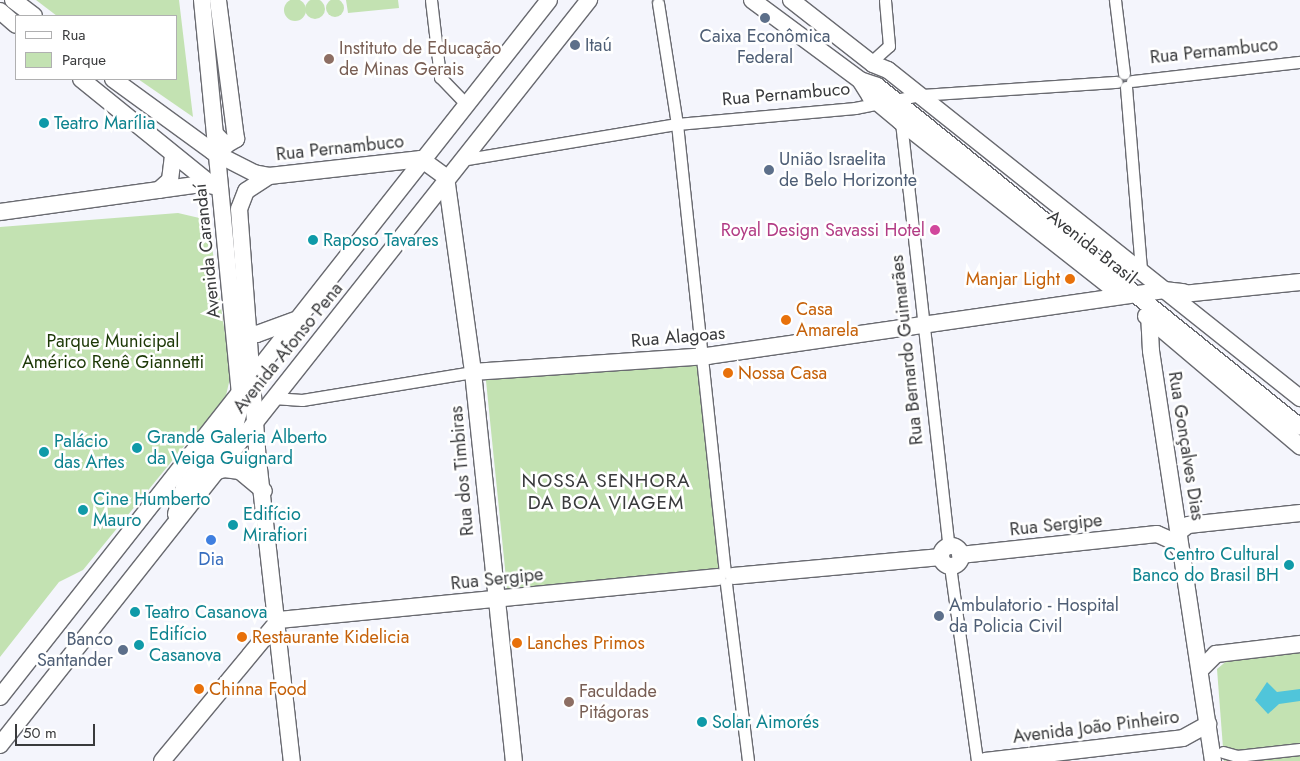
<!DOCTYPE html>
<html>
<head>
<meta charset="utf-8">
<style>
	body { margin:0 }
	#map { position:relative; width:1300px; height:761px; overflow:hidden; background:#f4f5fc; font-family:Jost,sans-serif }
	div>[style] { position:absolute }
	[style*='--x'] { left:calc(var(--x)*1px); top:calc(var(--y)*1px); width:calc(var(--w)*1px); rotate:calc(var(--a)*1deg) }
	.green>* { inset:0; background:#c3e2b2 }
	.round { border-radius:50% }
	.water>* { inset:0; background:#50c5da }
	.roads { filter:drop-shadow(1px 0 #696a70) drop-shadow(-1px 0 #696a70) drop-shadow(0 1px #696a70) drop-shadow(0 -1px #696a70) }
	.street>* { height:11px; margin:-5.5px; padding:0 5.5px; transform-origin:5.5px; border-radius:5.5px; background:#fff }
	.secondary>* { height:16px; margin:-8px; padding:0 8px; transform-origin:8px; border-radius:8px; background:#fff }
	.secondary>.ring { margin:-8px; padding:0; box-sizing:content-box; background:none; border:16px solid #fff; border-radius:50% }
	.dots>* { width:14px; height:14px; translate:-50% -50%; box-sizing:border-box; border:2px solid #fff; border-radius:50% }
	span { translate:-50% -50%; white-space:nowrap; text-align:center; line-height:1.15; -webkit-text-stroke:5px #fff; paint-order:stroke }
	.service-label { font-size:18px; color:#4e5e75 }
	.left { translate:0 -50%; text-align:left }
	.right { translate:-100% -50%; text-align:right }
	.education-label { font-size:18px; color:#785e54 }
	.street-label { font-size:18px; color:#393a3c }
	.culture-label { font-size:18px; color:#0d838f }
	.hotel-label { font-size:18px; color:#b23c85 }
	.food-label { font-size:18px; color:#c56008 }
	.park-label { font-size:18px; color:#1c3806 }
	.shop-label { font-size:18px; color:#366cbe }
	.neighbourhood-label { font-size:19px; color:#393a3c; letter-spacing:1px }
	.legend { position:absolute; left:15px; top:15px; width:162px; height:65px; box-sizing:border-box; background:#fff; border:1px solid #b0b0b1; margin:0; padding:6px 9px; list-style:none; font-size:15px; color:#393a3c }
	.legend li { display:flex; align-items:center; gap:10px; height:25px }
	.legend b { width:25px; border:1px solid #b0b0b1 }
	.scale { position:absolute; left:15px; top:724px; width:80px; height:22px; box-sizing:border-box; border:2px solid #393a3c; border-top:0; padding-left:6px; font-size:15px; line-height:18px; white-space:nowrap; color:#393a3c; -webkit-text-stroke:4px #fff; paint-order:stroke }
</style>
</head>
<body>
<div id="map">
	<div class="green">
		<div class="round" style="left:326px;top:-1px;width:18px;height:18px"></div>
		<div class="round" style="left:305px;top:-1px;width:20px;height:20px"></div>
		<div class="round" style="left:284px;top:-1px;width:22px;height:22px"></div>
		<div style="clip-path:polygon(36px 0,179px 0,193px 117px,138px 79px,176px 79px,176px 16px,57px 16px)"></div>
		<div style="clip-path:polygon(346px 0,398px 0,399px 8px,348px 13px)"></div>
		<div style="clip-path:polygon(178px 213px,208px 220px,231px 374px,224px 404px,202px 433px,194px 434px,83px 570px,59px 582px,0 657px,0 227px)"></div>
		<div style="clip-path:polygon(691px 354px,699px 368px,721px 571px,508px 598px,485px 371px)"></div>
		<div style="clip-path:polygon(1300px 650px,1300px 761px,1224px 761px,1217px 669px,1229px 659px)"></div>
	</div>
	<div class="water">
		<div style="clip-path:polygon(1267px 682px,1277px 692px,1300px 689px,1300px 701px,1279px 704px,1268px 714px,1255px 700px)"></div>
	</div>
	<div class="roads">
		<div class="street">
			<div style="--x:431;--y:0;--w:78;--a:83.3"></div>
			<div style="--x:440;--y:77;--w:37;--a:46"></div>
			<div style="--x:1115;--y:0;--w:74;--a:83"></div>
			<div style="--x:658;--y:3;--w:122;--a:81.1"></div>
			<div style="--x:677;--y:124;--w:449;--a:83.9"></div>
			<div style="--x:871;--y:62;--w:24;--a:-42"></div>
			<div style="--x:889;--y:46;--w:46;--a:-95"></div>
			<div style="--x:1132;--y:81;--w:169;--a:-6.5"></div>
			<div style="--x:1126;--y:87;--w:185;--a:85.3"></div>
			<div style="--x:901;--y:122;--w:428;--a:83.6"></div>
			<div style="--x:461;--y:160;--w:219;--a:-9.5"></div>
			<div style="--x:677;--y:124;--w:179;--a:-5.1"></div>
			<div style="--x:855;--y:108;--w:66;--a:-11.3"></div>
			<div style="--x:920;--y:95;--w:197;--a:-3.8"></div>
			<div style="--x:273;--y:398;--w:29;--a:4"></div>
			<div style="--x:302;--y:400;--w:173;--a:-9.3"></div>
			<div style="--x:950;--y:566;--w:197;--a:82.1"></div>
			<div style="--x:726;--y:584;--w:178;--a:82.9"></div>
			<div style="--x:1223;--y:752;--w:15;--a:16"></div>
			<div style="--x:1237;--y:756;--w:63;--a:-6.3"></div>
		</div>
		<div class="secondary">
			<div style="--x:13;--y:0;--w:26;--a:37"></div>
			<div style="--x:752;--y:0;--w:134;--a:36.5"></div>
			<div style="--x:860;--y:80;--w:18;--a:19"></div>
			<div style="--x:877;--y:86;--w:543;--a:38.87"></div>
			<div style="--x:791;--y:0;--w:104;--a:38"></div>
			<div style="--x:873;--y:64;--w:16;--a:22"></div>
			<div style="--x:888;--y:70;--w:527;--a:38.52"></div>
			<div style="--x:0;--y:11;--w:21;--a:41"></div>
			<div style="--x:81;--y:79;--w:170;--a:39"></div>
			<div style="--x:113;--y:79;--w:124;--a:36.1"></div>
			<div style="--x:213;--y:152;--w:46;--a:27.1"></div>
			<div style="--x:254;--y:173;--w:15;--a:11"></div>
			<div style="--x:269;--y:176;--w:153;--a:-6.4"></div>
			<div style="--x:421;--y:159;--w:31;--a:36"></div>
			<div style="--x:860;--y:80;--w:19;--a:58"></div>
			<div style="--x:870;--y:96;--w:40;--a:40"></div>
			<div style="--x:901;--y:122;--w:276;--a:38.2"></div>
			<div style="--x:215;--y:134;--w:16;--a:45"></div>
			<div style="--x:226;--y:145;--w:12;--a:-31"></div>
			<div style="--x:236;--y:139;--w:140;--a:-97.4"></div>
			<div style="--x:269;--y:176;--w:27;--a:147"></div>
			<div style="--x:246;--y:191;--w:19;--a:111"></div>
			<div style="--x:239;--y:209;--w:243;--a:85.7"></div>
			<div style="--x:257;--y:451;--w:312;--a:83.6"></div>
			<div style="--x:446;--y:177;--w:197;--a:82.1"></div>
			<div style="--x:473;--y:372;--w:391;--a:84"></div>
			<div style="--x:159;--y:190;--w:15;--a:-42"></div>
			<div style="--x:170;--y:180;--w:24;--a:-83"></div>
			<div style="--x:0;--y:212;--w:211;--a:-7.9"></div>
			<div style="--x:1173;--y:295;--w:128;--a:-5.8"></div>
			<div style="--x:1149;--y:313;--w:38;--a:87"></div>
			<div style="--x:1151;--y:351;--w:415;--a:81.4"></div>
			<div style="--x:1146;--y:316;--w:202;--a:40.2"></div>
			<div style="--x:243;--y:332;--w:14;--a:8"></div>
			<div style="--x:257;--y:334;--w:40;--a:-20.2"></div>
			<div style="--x:473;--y:372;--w:235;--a:-3.9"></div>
			<div style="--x:707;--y:356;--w:462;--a:-8.2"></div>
			<div style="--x:1164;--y:290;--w:20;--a:6"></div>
			<div style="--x:212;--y:473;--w:13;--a:-18"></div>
			<div style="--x:224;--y:469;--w:16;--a:7"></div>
			<div style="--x:240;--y:471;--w:31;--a:40"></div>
			<div style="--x:176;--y:514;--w:27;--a:-73"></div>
			<div style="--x:184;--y:488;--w:84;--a:-51.8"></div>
			<div style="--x:236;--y:422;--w:18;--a:-74"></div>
			<div style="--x:241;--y:405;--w:407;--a:-95.5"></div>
			<div style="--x:1179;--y:532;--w:11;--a:-38"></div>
			<div style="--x:1188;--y:525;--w:113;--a:-6.1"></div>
			<div class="ring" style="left:941px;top:546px;width:4px;height:4px"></div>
			<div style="--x:960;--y:555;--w:198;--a:-6.1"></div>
			<div style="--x:1157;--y:534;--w:17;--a:24"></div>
			<div style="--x:1173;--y:541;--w:14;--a:51"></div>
			<div style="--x:733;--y:576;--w:209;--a:-5.2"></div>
			<div style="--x:1200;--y:670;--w:23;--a:-45"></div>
			<div style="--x:1216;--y:654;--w:85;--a:-6.8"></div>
			<div style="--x:0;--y:697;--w:887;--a:-51.77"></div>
			<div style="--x:0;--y:745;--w:950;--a:-51.67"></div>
			<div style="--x:162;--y:761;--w:183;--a:-50.3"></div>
			<div style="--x:279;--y:620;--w:441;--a:-5.6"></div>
			<div style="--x:985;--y:761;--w:199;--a:-6.6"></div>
			<div style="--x:1183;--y:738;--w:29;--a:-29"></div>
		</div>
	</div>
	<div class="dots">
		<div style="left:765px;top:18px;background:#5c6f8a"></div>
		<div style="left:575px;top:45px;background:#5c6f8a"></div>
		<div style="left:329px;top:59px;background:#8d6e63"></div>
		<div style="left:44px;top:123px;background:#0f9aa8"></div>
		<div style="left:769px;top:170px;background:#5c6f8a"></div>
		<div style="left:935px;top:230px;background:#d1479c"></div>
		<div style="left:313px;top:240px;background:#0f9aa8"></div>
		<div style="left:1070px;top:279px;background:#e8710a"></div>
		<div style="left:786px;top:320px;background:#e8710a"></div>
		<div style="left:728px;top:373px;background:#e8710a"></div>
		<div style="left:137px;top:448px;background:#0f9aa8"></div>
		<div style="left:44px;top:452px;background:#0f9aa8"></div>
		<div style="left:83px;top:510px;background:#0f9aa8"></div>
		<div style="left:233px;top:525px;background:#0f9aa8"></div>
		<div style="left:211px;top:540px;background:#3f7fe0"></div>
		<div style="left:1289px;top:565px;background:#0f9aa8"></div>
		<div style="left:135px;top:612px;background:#0f9aa8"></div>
		<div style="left:939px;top:616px;background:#5c6f8a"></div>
		<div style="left:242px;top:637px;background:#e8710a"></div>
		<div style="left:517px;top:643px;background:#e8710a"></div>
		<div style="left:139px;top:645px;background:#0f9aa8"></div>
		<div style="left:123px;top:650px;background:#5c6f8a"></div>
		<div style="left:199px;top:689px;background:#e8710a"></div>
		<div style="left:569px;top:702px;background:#8d6e63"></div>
		<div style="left:702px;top:722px;background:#0f9aa8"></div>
	</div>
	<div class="service-label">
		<span style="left:765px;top:47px">Caixa Econômica<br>Federal</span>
		<span class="left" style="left:585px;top:45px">Itaú</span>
		<span class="left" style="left:779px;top:170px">União Israelita<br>de Belo Horizonte</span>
		<span class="left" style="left:949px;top:616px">Ambulatorio - Hospital<br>da Policia Civil</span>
		<span class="right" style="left:113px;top:650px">Banco<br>Santander</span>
	</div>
	<div class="education-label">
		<span class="left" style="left:339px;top:59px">Instituto de Educação<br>de Minas Gerais</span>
		<span class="left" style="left:579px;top:702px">Faculdade<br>Pitágoras</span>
	</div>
	<div class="street-label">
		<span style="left:1214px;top:51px;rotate:-6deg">Rua Pernambuco</span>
		<span style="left:786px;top:94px;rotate:-5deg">Rua Pernambuco</span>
		<span style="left:340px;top:148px;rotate:-6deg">Rua Pernambuco</span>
		<span style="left:1092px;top:247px;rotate:38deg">Avenida Brasil</span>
		<span style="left:207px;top:251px;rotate:-96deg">Avenida Carandaí</span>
		<span style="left:678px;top:337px;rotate:-5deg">Rua Alagoas</span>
		<span style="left:288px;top:348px;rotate:-51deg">Avenida Afonso Pena</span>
		<span style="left:907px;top:350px;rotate:-96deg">Rua Bernardo Guimarães</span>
		<span style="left:1186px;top:446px;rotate:81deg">Rua Gonçalves Dias</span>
		<span style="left:462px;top:471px;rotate:-95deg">Rua dos Timbiras</span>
		<span style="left:1056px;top:525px;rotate:-6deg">Rua Sergipe</span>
		<span style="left:497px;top:579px;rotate:-6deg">Rua Sergipe</span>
		<span style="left:1096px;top:727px;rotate:-7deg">Avenida João Pinheiro</span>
	</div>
	<div class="culture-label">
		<span class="left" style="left:54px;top:123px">Teatro Marília</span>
		<span class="left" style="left:323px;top:240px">Raposo Tavares</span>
		<span class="left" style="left:147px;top:448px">Grande Galeria Alberto<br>da Veiga Guignard</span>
		<span class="left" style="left:54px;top:452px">Palácio<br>das Artes</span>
		<span class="left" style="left:93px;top:510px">Cine Humberto<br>Mauro</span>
		<span class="left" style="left:243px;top:525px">Edifício<br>Mirafiori</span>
		<span class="right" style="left:1279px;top:565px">Centro Cultural<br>Banco do Brasil BH</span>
		<span class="left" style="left:145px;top:612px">Teatro Casanova</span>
		<span class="left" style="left:149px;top:645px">Edifício<br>Casanova</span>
		<span class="left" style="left:712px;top:722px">Solar Aimorés</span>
	</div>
	<div class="hotel-label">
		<span class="right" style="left:925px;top:230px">Royal Design Savassi Hotel</span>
	</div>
	<div class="food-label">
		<span class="right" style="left:1060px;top:279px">Manjar Light</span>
		<span class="left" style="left:796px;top:320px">Casa<br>Amarela</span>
		<span class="left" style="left:738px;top:373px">Nossa Casa</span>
		<span class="left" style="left:252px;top:637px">Restaurante Kidelicia</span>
		<span class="left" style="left:527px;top:643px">Lanches Primos</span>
		<span class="left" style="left:209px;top:689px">Chinna Food</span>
	</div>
	<div class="park-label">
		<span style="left:113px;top:352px">Parque Municipal<br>Américo Renê Giannetti</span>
	</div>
	<div class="shop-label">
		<span style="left:211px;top:559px">Dia</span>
	</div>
	<div class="neighbourhood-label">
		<span style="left:606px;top:492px">NOSSA SENHORA<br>DA BOA VIAGEM</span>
	</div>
	<ul class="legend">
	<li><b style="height:6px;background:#fff"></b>Rua</li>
	<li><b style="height:14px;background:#c3e2b2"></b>Parque</li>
	</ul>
	<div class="scale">50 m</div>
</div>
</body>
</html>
